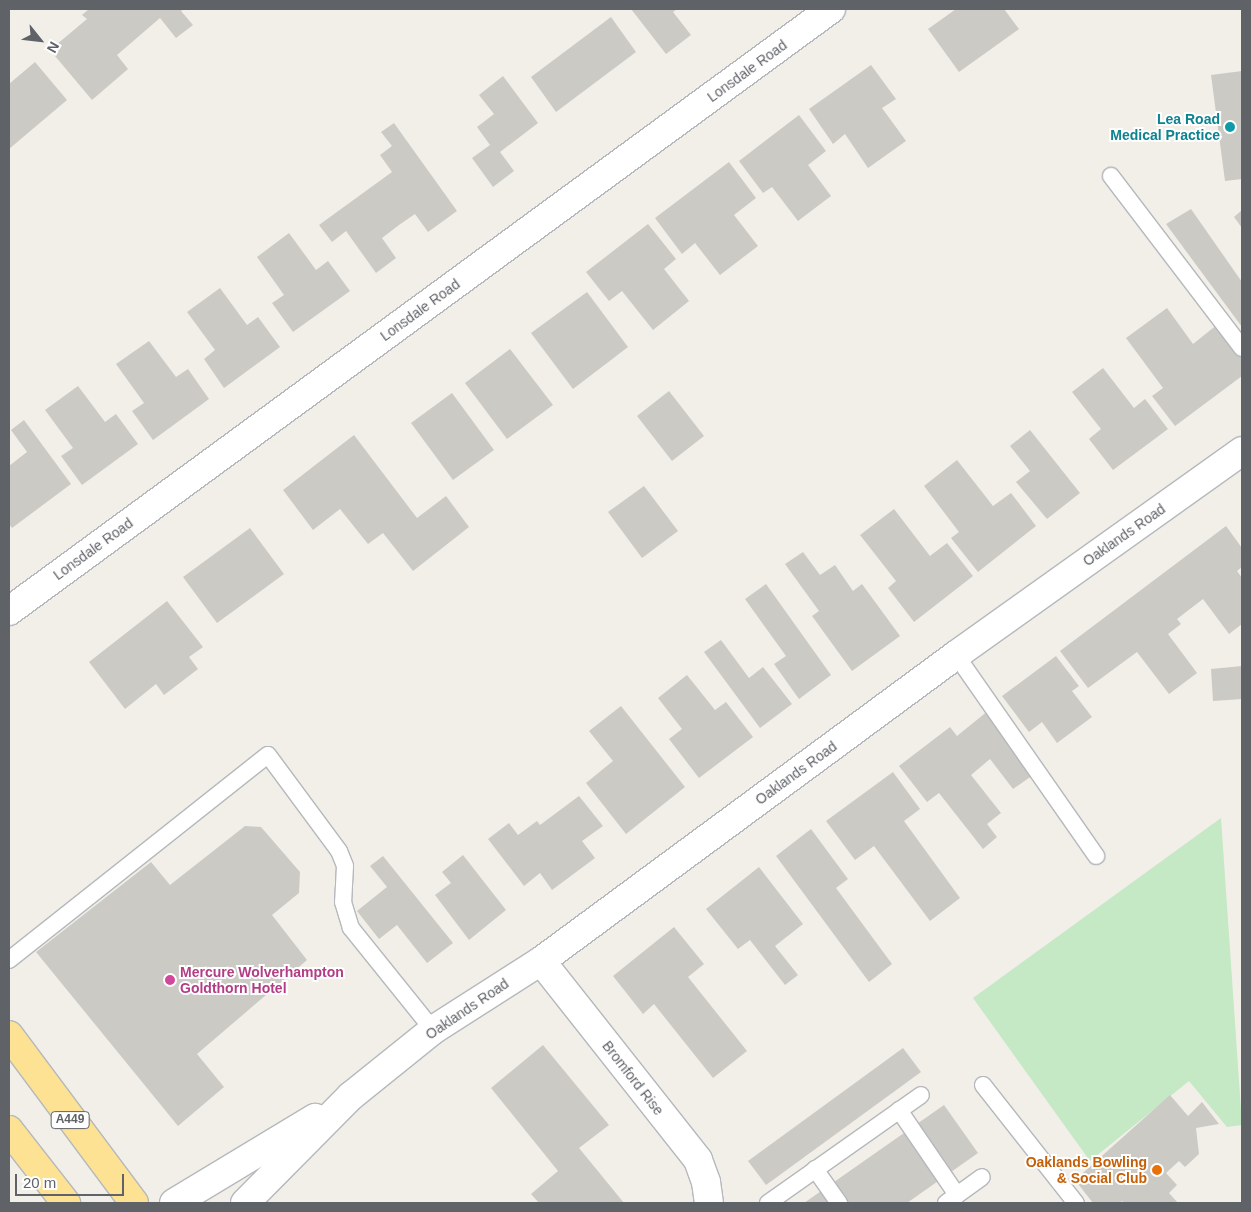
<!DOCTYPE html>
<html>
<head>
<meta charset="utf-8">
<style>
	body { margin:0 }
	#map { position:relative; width:1251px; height:1212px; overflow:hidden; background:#f1efe8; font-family:Arial,sans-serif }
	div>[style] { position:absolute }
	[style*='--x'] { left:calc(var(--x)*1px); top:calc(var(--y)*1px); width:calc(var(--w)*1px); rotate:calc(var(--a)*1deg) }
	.green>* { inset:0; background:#c5e8c5 }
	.building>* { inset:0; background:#cccac5 }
	.roads { filter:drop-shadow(1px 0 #b5b8bc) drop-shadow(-1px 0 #b5b8bc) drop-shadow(0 1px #b5b8bc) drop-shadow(0 -1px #b5b8bc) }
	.lane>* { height:16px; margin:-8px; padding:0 8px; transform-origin:8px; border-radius:8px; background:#fff }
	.street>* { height:28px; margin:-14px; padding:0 14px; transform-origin:14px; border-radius:14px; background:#fff }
	.highway>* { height:28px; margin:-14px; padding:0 14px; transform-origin:14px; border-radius:14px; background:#fde293 }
	.dots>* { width:14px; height:14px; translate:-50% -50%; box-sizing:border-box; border:2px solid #fff; border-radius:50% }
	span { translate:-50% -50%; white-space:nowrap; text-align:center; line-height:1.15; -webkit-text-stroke:4px #fff; paint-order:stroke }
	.shield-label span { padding:1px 4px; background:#fff; border:1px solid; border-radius:4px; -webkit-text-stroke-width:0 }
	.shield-label { font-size:12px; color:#5f6368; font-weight:700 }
	.street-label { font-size:14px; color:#5f6368 }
	.culture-label { font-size:14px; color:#0d838f; font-weight:700 }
	.right { translate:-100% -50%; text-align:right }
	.hotel-label { font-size:14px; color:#b23c85; font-weight:700 }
	.left { translate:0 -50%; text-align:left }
	.food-label { font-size:14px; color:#c56008; font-weight:700 }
	.frame { position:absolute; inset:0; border:10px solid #5f6368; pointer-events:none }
	.north { position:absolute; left:15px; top:15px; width:50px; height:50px; -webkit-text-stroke:4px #fff; paint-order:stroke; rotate:119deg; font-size:14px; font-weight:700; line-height:20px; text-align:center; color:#5f6368 }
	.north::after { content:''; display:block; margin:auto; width:18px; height:22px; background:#5f6368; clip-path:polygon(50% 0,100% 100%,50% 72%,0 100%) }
	.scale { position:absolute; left:15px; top:1174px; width:109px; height:22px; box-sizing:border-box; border:2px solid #5f6368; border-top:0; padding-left:6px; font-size:15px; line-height:18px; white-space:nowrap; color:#5f6368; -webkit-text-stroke:4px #fff; paint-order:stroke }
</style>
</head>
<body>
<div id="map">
	<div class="green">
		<div style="clip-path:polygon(1221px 818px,1242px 1125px,1227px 1127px,1189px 1081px,1090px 1161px,973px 998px)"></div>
	</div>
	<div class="building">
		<div style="clip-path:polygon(89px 9px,184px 9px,181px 11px,193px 25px,176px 38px,160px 18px,117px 55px,128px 69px,92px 100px,50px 50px,87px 19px,82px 15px)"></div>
		<div style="clip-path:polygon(631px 9px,677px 9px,673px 12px,691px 35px,666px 54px)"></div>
		<div style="clip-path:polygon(956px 9px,1004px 9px,1019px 29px,959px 72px,928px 29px)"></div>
		<div style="clip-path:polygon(611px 17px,636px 52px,556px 112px,531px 77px)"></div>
		<div style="clip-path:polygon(35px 62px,67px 100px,9px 149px,9px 84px)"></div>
		<div style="clip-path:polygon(871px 65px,896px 99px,882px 108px,906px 141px,868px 168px,845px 134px,833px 144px,809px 109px)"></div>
		<div style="clip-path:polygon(1242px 71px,1242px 179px,1225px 181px,1211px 75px)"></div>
		<div style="clip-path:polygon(503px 76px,538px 123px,500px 152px,514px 171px,493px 187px,472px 158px,490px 145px,477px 127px,494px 114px,479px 95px)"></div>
		<div style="clip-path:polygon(799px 115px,826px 151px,808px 165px,831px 196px,798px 221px,772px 187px,763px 193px,739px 161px)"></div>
		<div style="clip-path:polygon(394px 123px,457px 211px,428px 232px,415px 214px,399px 225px,382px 238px,396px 258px,376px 273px,346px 231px,332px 242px,319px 225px,392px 172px,380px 155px,392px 146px,381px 132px)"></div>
		<div style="clip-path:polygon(729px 162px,756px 198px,734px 215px,758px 246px,720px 275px,695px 243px,682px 254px,655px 218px)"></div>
		<div style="clip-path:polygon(1191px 209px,1242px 282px,1242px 327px,1166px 224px)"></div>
		<div style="clip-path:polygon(1242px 210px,1242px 228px,1234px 217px)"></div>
		<div style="clip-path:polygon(648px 224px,676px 259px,664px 269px,689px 301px,653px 330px,622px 291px,609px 301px,586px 272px)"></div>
		<div style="clip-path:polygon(289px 233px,316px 270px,328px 261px,350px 291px,293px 332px,272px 303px,284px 295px,257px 257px)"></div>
		<div style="clip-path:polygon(220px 288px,247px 325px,258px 317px,280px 347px,224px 388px,204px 359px,215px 350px,187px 312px)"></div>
		<div style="clip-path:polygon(587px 292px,628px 347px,573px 389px,531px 333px)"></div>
		<div style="clip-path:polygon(1167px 308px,1193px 344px,1218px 324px,1242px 357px,1242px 376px,1175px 426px,1152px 396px,1163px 388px,1126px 338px)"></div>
		<div style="clip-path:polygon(149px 341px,176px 377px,188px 369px,209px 399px,153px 440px,132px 411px,144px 403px,116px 364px)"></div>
		<div style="clip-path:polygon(510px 349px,553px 405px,507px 439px,465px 383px)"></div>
		<div style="clip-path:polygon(1103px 368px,1134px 408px,1145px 399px,1168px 429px,1113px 470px,1089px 439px,1101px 429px,1072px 392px)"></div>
		<div style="clip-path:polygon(78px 386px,105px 422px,116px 414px,138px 444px,82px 485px,61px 456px,73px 448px,45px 410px)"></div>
		<div style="clip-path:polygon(669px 391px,704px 436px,672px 461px,637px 416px)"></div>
		<div style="clip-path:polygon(452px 393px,494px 450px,453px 480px,411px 423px)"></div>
		<div style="clip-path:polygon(24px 420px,71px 484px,12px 528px,9px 524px,9px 466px,27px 452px,11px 430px)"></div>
		<div style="clip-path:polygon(1030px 430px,1080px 493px,1047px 519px,1016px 482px,1030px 471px,1010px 446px)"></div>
		<div style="clip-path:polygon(354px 435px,417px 518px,446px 496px,469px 527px,413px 571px,383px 533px,368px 544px,340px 509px,313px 530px,283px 490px)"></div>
		<div style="clip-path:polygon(957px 460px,993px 506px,1011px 493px,1036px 526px,978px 572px,951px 538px,959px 532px,924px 486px)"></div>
		<div style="clip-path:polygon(644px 486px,678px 531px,642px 558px,608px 512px)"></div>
		<div style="clip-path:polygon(894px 509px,930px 556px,947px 543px,973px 576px,914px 622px,888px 588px,896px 581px,860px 535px)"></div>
		<div style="clip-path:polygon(1226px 526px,1242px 548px,1242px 567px,1237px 571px,1242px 578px,1242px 624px,1229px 634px,1203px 599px,1177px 619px,1181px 624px,1168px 634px,1197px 673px,1169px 694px,1137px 652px,1088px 688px,1060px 651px)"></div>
		<div style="clip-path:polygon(250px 528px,284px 574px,217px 623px,183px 577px)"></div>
		<div style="clip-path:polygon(803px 552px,820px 575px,835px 565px,853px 591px,862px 584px,900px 636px,852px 671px,812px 616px,819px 611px,785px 564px)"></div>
		<div style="clip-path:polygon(766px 584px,831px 675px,799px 699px,774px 664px,786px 656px,745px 599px)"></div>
		<div style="clip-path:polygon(167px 601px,203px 647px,189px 657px,198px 669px,164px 695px,156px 684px,125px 709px,89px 662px)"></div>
		<div style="clip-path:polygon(721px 640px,749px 678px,763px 667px,792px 704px,760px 728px,704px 652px)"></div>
		<div style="clip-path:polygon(1056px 656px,1079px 686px,1072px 691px,1092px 717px,1057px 743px,1042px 722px,1029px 732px,1002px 696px)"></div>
		<div style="clip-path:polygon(1242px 666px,1242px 699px,1213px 701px,1211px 669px)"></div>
		<div style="clip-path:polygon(687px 675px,715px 710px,726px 702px,753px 737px,699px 778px,669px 739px,682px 729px,658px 698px)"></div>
		<div style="clip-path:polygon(621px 706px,685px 787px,626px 834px,586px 783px,613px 761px,589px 731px)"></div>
		<div style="clip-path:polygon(989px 710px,1036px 773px,1013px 789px,990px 759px,971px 775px,1001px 813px,987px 824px,997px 837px,983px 849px,939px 793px,927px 802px,899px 766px,950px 727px,957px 736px)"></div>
		<div style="clip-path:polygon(893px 772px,920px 809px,904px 821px,960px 898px,930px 921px,874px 846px,855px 860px,826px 821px)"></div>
		<div style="clip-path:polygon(579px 796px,603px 826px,582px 841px,595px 858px,552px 890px,540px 873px,524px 886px,488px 839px,509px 823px,518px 835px,537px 821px,540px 825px)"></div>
		<div style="clip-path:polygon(245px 826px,261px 827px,300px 872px,299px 893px,272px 915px,307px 960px,197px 1054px,224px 1087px,178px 1126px,36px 952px,151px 862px,170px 885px)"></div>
		<div style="clip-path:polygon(811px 829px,848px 879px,836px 888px,892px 964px,869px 982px,776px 856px)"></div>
		<div style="clip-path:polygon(463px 855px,506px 910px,469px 940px,435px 895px,451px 883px,442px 872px)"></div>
		<div style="clip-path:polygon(383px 856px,453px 943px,427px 963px,397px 925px,379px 939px,357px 911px,387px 887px,370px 866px)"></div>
		<div style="clip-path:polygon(759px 867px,803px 924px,775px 946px,798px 975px,785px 985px,750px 940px,738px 949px,706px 909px)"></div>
		<div style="clip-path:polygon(674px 927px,704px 964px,688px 977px,747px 1051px,713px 1078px,654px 1004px,643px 1014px,613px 976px)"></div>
		<div style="clip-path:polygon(543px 1045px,609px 1125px,579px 1148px,624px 1203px,539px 1203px,531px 1194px,558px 1171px,491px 1088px)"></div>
		<div style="clip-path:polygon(903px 1048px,921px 1072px,766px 1185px,748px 1161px)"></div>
		<div style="clip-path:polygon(1170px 1095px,1188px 1116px,1202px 1102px,1219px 1124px,1196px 1128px,1199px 1154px,1185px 1167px,1179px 1161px,1166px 1173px,1177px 1185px,1169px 1193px,1178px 1203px,1124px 1203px,1122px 1201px,1119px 1203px,1093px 1203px,1075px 1180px)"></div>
		<div style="clip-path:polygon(944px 1105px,978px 1153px,907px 1203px,804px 1203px)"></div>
	</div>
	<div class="roads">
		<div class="lane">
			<div style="--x:1111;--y:176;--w:216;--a:52.7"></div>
			<div style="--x:956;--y:655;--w:245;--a:55.1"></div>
			<div style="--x:9;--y:960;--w:330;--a:-38.4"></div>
			<div style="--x:268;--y:755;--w:119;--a:53.5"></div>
			<div style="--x:339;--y:851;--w:16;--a:68"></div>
			<div style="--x:345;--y:866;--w:36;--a:93"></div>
			<div style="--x:343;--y:902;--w:27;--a:73"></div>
			<div style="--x:351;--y:928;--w:131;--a:51.2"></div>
			<div style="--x:983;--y:1085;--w:150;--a:51.8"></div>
			<div style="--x:899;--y:1110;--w:103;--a:55.7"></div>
			<div style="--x:815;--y:1169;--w:42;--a:54.8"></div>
			<div style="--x:768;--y:1203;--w:187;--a:-35.2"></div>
			<div style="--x:946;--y:1203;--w:44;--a:-35.8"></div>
		</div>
		<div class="street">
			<div style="--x:9;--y:611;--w:1019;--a:-36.22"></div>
			<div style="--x:541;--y:961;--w:253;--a:51.7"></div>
			<div style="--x:698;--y:1160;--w:23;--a:70"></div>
			<div style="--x:706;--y:1182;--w:21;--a:82"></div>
			<div style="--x:174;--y:1203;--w:165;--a:-31.1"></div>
			<div style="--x:245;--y:1203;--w:151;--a:-45.3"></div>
			<div style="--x:351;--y:1096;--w:105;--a:-38.8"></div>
			<div style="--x:433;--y:1030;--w:128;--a:-32.6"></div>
			<div style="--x:541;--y:961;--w:516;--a:-36.4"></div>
			<div style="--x:956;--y:655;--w:351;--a:-35.5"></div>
		</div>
		<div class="highway">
			<div style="--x:9;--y:1035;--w:209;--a:53.3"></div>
			<div style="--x:9;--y:1130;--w:93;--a:52"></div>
		</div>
	</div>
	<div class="dots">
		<div style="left:1230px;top:127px;background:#0f9aa8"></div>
		<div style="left:170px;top:980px;background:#d1479c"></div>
		<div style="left:1157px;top:1170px;background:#e8710a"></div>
	</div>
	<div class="shield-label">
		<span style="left:70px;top:1120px">A449</span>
	</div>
	<div class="street-label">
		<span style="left:747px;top:71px;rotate:-36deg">Lonsdale Road</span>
		<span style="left:420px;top:310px;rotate:-36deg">Lonsdale Road</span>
		<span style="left:1124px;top:535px;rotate:-35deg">Oaklands Road</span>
		<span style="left:93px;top:549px;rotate:-36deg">Lonsdale Road</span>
		<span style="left:796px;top:773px;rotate:-36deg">Oaklands Road</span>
		<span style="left:467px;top:1009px;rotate:-34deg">Oaklands Road</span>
		<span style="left:633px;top:1078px;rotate:52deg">Bromford Rise</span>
	</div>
	<div class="culture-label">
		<span class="right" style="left:1220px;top:127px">Lea Road<br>Medical Practice</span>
	</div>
	<div class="hotel-label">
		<span class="left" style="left:180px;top:980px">Mercure Wolverhampton<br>Goldthorn Hotel</span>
	</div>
	<div class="food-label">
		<span class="right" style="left:1147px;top:1170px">Oaklands Bowling<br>&amp; Social Club</span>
	</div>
	<div class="frame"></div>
	<div class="north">N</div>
	<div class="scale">20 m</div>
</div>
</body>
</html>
